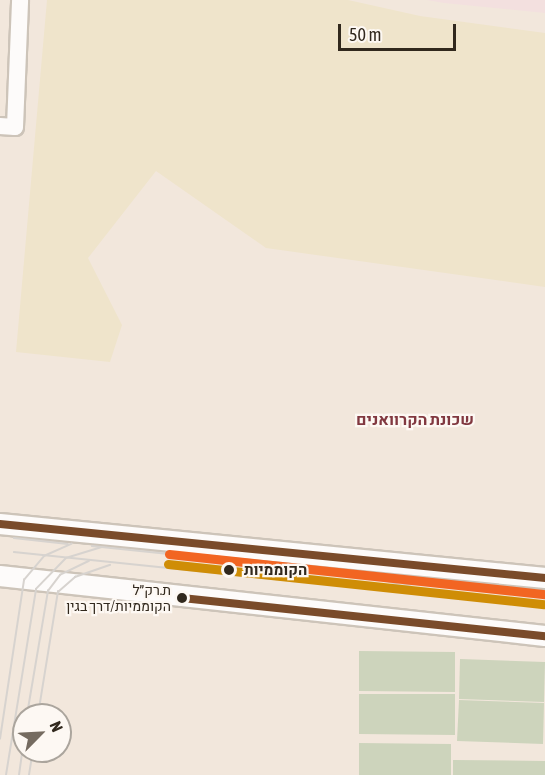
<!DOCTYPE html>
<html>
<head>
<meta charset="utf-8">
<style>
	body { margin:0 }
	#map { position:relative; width:545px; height:775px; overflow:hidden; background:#f2e7dc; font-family:"Asap Condensed",Heebo,sans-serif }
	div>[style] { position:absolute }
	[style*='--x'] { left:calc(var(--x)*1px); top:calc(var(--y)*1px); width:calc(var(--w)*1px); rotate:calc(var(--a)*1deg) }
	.industrial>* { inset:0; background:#f3e0df }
	.green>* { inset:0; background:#cdd4bc }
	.sand>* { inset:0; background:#efe4cb }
	.roads { filter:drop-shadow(2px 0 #cdc4b9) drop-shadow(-2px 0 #cdc4b9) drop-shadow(0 2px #cdc4b9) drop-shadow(0 -2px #cdc4b9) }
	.minor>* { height:16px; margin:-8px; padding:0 8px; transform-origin:8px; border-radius:8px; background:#fdfbfa }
	.tertiary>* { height:20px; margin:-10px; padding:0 10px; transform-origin:10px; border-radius:10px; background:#fdfbfa }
	.tram>* { height:1.5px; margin:-0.75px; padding:0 0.75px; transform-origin:0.75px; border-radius:0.75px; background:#d7d3cf }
	.bus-1>* { height:8px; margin:-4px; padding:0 4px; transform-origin:4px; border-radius:4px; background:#7a4b2a }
	.rail-1>* { height:9px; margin:-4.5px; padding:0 4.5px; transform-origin:4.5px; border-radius:4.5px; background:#f26522 }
	.rail-2>* { height:9px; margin:-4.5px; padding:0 4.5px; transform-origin:4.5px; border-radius:4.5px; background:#cf8d06 }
	.dots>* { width:16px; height:16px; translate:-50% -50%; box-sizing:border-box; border:3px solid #fdf8f3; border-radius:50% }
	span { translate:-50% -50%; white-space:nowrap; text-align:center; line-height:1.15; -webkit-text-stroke:4.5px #fdf8f3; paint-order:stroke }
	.bus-label { font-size:14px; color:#31281d }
	.right { translate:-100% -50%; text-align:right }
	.stop-label { font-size:15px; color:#31281d; font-weight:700 }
	.left { translate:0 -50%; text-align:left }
	.neighbourhood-label { font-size:16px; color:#813840; font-weight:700 }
	.north { position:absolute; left:12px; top:703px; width:60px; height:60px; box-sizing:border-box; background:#fdf8f3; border:2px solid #aba59d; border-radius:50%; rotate:66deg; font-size:16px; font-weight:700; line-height:24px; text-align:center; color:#31281d }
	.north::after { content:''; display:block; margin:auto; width:21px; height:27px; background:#756b60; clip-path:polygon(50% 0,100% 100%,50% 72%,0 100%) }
	.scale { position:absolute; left:338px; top:24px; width:118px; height:27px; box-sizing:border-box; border:3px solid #31281d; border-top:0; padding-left:8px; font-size:18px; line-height:21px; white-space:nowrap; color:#31281d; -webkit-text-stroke:4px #fdf8f3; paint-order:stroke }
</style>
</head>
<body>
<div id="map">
	<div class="industrial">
		<div style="clip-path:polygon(427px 0,545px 0,545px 13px,444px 3px)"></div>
	</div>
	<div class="green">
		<div style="clip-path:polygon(359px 651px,455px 652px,455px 692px,359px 691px)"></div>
		<div style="clip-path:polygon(460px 659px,545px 662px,544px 702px,459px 699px)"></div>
		<div style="clip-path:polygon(359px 694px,455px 694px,455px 735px,359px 734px)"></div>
		<div style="clip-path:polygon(459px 700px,544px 703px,543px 744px,457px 741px)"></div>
		<div style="clip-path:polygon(359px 743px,451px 744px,451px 775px,359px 775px)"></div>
		<div style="clip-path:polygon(453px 760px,545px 761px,545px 775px,453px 775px)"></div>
	</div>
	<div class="sand">
		<div style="clip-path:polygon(47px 0,348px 0,420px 16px,545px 33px,545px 287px,266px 248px,156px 171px,88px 258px,122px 325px,110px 362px,16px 352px)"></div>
	</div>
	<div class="roads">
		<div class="minor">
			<div style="--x:0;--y:126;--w:15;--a:4"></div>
			<div style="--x:15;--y:127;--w:127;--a:-87.7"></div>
		</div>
		<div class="tertiary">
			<div style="--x:0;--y:524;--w:548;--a:5.66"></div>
			<div style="--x:0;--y:576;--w:548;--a:6.28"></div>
		</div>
	</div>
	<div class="tram">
		<div style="--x:14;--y:538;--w:54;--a:6.3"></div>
		<div style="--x:92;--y:546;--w:77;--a:5.9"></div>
		<div style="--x:14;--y:552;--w:264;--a:5.9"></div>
		<div style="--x:370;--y:575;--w:65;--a:18.7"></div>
		<div style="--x:368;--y:589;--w:67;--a:-6"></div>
		<div style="--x:27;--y:715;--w:126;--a:-80.4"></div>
		<div style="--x:48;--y:591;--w:20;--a:-53"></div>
		<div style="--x:60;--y:575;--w:32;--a:-26"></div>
		<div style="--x:38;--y:715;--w:125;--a:-80.8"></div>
		<div style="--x:58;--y:592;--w:23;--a:-41"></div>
		<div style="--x:75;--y:577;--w:37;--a:-19"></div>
		<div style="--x:0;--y:739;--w:161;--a:-81.4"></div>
		<div style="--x:24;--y:580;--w:31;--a:-50"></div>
		<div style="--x:44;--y:556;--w:30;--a:-24"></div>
		<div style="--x:6;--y:775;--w:188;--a:-80.8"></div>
		<div style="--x:36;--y:589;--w:43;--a:-45.9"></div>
		<div style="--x:66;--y:558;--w:37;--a:-17"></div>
		<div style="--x:19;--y:775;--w:37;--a:-82"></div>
		<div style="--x:29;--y:775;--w:24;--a:-81"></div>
	</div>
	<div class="bus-1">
		<div style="--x:0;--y:524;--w:548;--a:5.66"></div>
		<div style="--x:182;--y:598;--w:365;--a:6"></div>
	</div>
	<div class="rail-1">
		<div style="--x:169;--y:554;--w:378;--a:6.1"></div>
	</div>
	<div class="rail-2">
		<div style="--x:168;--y:564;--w:378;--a:6.1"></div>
	</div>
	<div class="dots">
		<div style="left:229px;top:570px;background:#31281d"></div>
		<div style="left:182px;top:598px;background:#31281d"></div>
	</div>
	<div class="bus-label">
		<span class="right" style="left:171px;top:598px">ת.רק״ל<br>הקוממיות/דרך בגין</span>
	</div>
	<div class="stop-label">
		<span class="left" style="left:244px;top:570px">הקוממיות</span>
	</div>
	<div class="neighbourhood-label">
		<span style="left:415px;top:419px">שכונת הקרוואנים</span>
	</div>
	<div class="north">N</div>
	<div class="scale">50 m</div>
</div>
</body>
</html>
